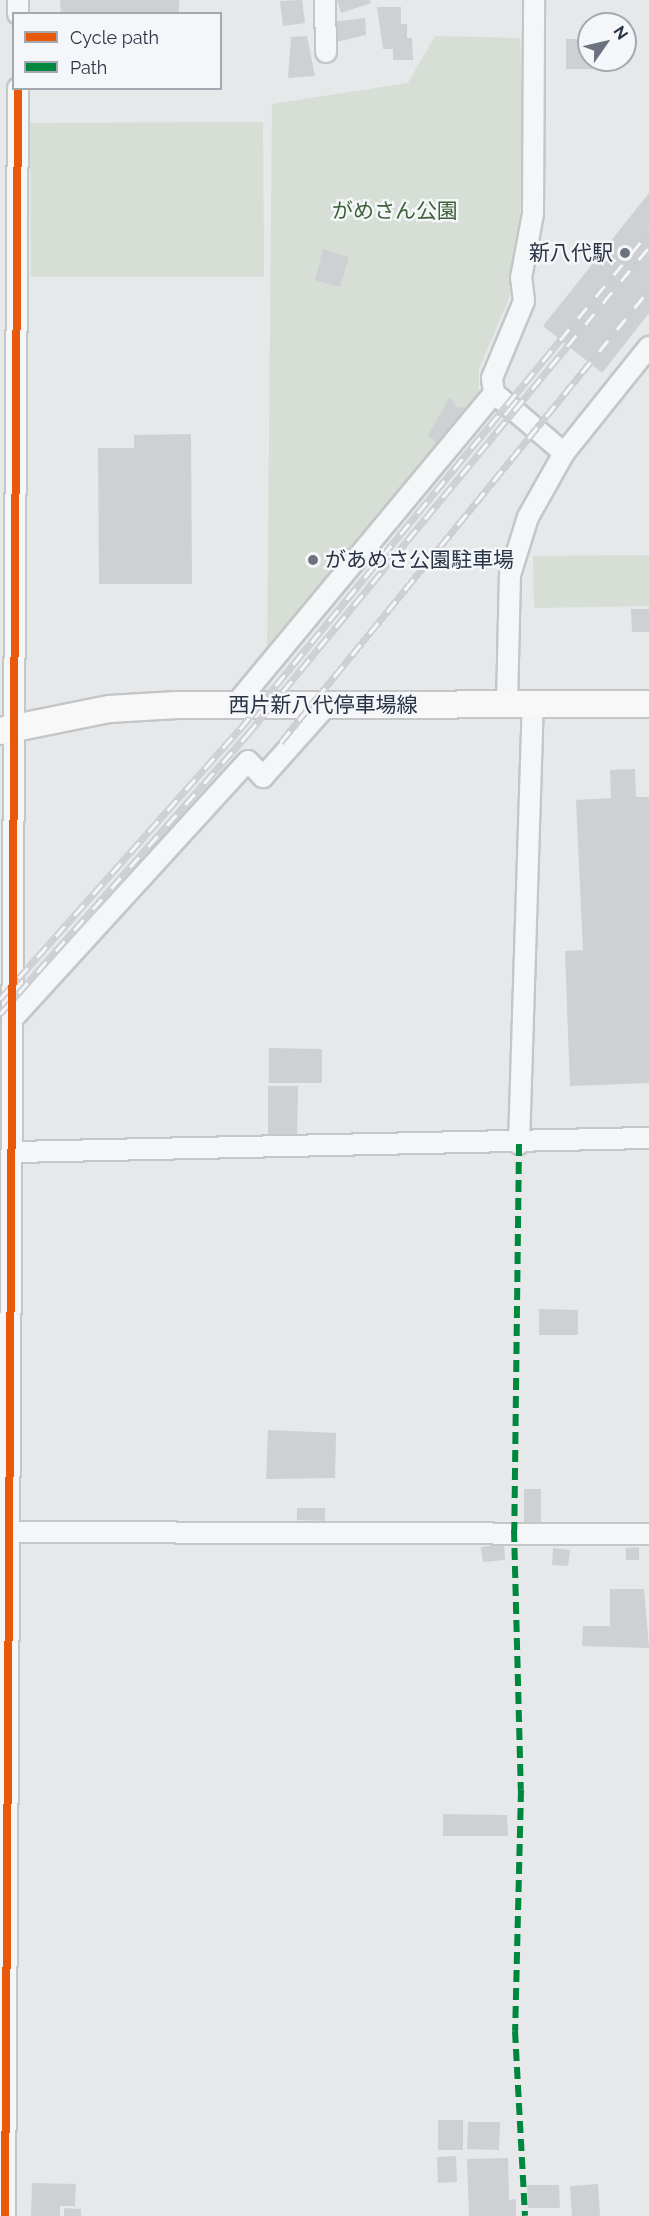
<!DOCTYPE html>
<html>
<head>
<meta charset="utf-8">
<style>
	body { margin:0 }
	#map { position:relative; width:649px; height:2216px; overflow:hidden; background:#e6e8ea; font-family:Raleway,"Noto Sans JP",sans-serif }
	div>[style] { position:absolute }
	[style*='--x'] { left:calc(var(--x)*1px); top:calc(var(--y)*1px); width:calc(var(--w)*1px); rotate:calc(var(--a)*1deg) }
	.green>* { inset:0; background:#d6ded6 }
	.building>* { inset:0; background:#ced0d3 }
	.roads { filter:drop-shadow(2px 0 #c4c6c8) drop-shadow(-2px 0 #c4c6c8) drop-shadow(0 2px #c4c6c8) drop-shadow(0 -2px #c4c6c8) }
	.minor>* { height:20px; margin:-10px; padding:0 10px; transform-origin:10px; border-radius:10px; background:#f5f6f7 }
	.major>* { height:26px; margin:-13px; padding:0 13px; transform-origin:13px; border-radius:13px; background:#f8f8f8 }
	.rail>* { height:7px; margin-top:-3.5px; transform-origin:0; background:repeating-linear-gradient(90deg,#f4f6f9 0 14px,#cecfd2 0 28px); box-sizing:border-box; border-block:2px solid #cecfd2 }
	.quiet>* { height:6px; margin-top:-3px; transform-origin:0; background:repeating-linear-gradient(90deg,#00873e 0 12px,transparent 0 18px) }
	.cycleway>* { height:8px; margin:-4px; padding:0 4px; transform-origin:4px; border-radius:4px; background:#e8590c }
	.dots>* { width:16px; height:16px; translate:-50% -50%; box-sizing:border-box; border:3px solid #f4f6f9; border-radius:50% }
	span { translate:-50% -50%; white-space:nowrap; text-align:center; line-height:1.15; -webkit-text-stroke:5px #f4f6f9; paint-order:stroke }
	.park-label { font-size:21px; color:#3f6138 }
	.poi-label { font-size:21px; color:#2b3445 }
	.right { translate:-100% -50%; text-align:right }
	.left { translate:0 -50%; text-align:left }
	.street-label { font-size:21px; color:#2b3445 }
	.legend { position:absolute; left:12px; top:12px; width:210px; height:78px; box-sizing:border-box; background:#f4f6f9; border:2px solid #a4a8b1; margin:0; padding:8px 10px; list-style:none; font-size:18px; color:#2b3445 }
	.legend li { display:flex; align-items:center; gap:12px; height:30px }
	.legend b { width:30px; border:2px solid #a4a8b1 }
	.north { position:absolute; left:577px; top:12px; width:60px; height:60px; box-sizing:border-box; background:#f4f6f9; border:2px solid #a4a8b1; border-radius:50%; rotate:56deg; font-size:16px; font-weight:700; line-height:24px; text-align:center; color:#2b3445 }
	.north::after { content:''; display:block; margin:auto; width:21px; height:27px; background:#6c737f; clip-path:polygon(50% 0,100% 100%,50% 72%,0 100%) }
</style>
</head>
<body>
<div id="map">
	<div class="green">
		<div style="clip-path:polygon(435px 36px,520px 38px,525px 173px,510px 296px,479px 369px,479px 402px,267px 660px,272px 104px,408px 83px)"></div>
		<div style="clip-path:polygon(263px 122px,264px 277px,31px 277px,30px 123px)"></div>
		<div style="clip-path:polygon(649px 555px,649px 606px,534px 608px,533px 556px)"></div>
	</div>
	<div class="building">
		<div style="clip-path:polygon(60px 0,179px 0,179px 14px,61px 14px)"></div>
		<div style="clip-path:polygon(302px 0,305px 23px,283px 26px,280px 1px)"></div>
		<div style="clip-path:polygon(337px 0,370px 0,371px 3px,341px 13px)"></div>
		<div style="clip-path:polygon(377px 7px,401px 7px,401px 24px,407px 24px,407px 38px,412px 38px,413px 60px,393px 60px,393px 49px,383px 49px)"></div>
		<div style="clip-path:polygon(365px 18px,366px 35px,332px 43px,330px 22px)"></div>
		<div style="clip-path:polygon(307px 36px,315px 76px,288px 78px,291px 37px)"></div>
		<div style="clip-path:polygon(566px 39px,589px 39px,589px 60px,604px 60px,604px 69px,566px 69px)"></div>
		<div style="clip-path:polygon(649px 193px,649px 313px,602px 373px,543px 326px)"></div>
		<div style="clip-path:polygon(323px 249px,349px 257px,340px 287px,315px 280px)"></div>
		<div style="clip-path:polygon(450px 397px,456px 407px,469px 408px,438px 444px,428px 435px)"></div>
		<div style="clip-path:polygon(191px 434px,192px 584px,99px 584px,98px 448px,134px 448px,134px 435px)"></div>
		<div style="clip-path:polygon(631px 609px,649px 609px,649px 632px,632px 632px)"></div>
		<div style="clip-path:polygon(635px 769px,636px 797px,649px 797px,649px 1083px,570px 1086px,565px 951px,583px 950px,576px 800px,611px 798px,610px 770px)"></div>
		<div style="clip-path:polygon(269px 1048px,322px 1049px,322px 1083px,269px 1083px)"></div>
		<div style="clip-path:polygon(268px 1086px,298px 1086px,297px 1147px,268px 1147px)"></div>
		<div style="clip-path:polygon(539px 1309px,578px 1310px,578px 1335px,539px 1335px)"></div>
		<div style="clip-path:polygon(268px 1430px,336px 1433px,335px 1478px,266px 1479px)"></div>
		<div style="clip-path:polygon(524px 1489px,541px 1489px,541px 1523px,524px 1523px)"></div>
		<div style="clip-path:polygon(297px 1508px,325px 1508px,325px 1521px,297px 1520px)"></div>
		<div style="clip-path:polygon(504px 1544px,505px 1560px,483px 1562px,481px 1547px)"></div>
		<div style="clip-path:polygon(639px 1547px,639px 1560px,626px 1560px,626px 1548px)"></div>
		<div style="clip-path:polygon(553px 1548px,570px 1550px,568px 1566px,552px 1565px)"></div>
		<div style="clip-path:polygon(610px 1589px,644px 1589px,649px 1648px,582px 1646px,583px 1626px,610px 1626px)"></div>
		<div style="clip-path:polygon(443px 1814px,507px 1815px,508px 1836px,443px 1836px)"></div>
		<div style="clip-path:polygon(438px 2120px,463px 2120px,463px 2150px,438px 2150px)"></div>
		<div style="clip-path:polygon(468px 2122px,500px 2122px,499px 2150px,467px 2149px)"></div>
		<div style="clip-path:polygon(456px 2156px,457px 2182px,438px 2183px,437px 2157px)"></div>
		<div style="clip-path:polygon(508px 2158px,509px 2200px,516px 2199px,516px 2216px,469px 2216px,467px 2159px)"></div>
		<div style="clip-path:polygon(32px 2183px,76px 2184px,75px 2206px,60px 2206px,60px 2216px,31px 2216px)"></div>
		<div style="clip-path:polygon(598px 2184px,600px 2216px,572px 2216px,570px 2186px)"></div>
		<div style="clip-path:polygon(527px 2185px,559px 2185px,560px 2208px,528px 2208px)"></div>
		<div style="clip-path:polygon(64px 2208px,81px 2209px,81px 2216px,64px 2216px)"></div>
	</div>
	<div class="roads">
		<div class="minor">
			<div style="--x:325;--y:0;--w:52;--a:88.9"></div>
			<div style="--x:18;--y:14;--w:14;--a:-90"></div>
			<div style="--x:564;--y:453;--w:136;--a:-51.3"></div>
			<div style="--x:236;--y:704;--w:404;--a:-50.3"></div>
			<div style="--x:507;--y:705;--w:130;--a:-88.7"></div>
			<div style="--x:510;--y:575;--w:61;--a:-72.8"></div>
			<div style="--x:528;--y:517;--w:73;--a:-60.6"></div>
			<div style="--x:564;--y:453;--w:92;--a:-139.4"></div>
			<div style="--x:494;--y:393;--w:15;--a:-98"></div>
			<div style="--x:492;--y:378;--w:83;--a:-67.4"></div>
			<div style="--x:524;--y:301;--w:23;--a:-97"></div>
			<div style="--x:521;--y:278;--w:65;--a:-79.4"></div>
			<div style="--x:533;--y:214;--w:214;--a:-89.7"></div>
			<div style="--x:15;--y:1016;--w:345;--a:-47.6"></div>
			<div style="--x:248;--y:761;--w:22;--a:47"></div>
			<div style="--x:263;--y:777;--w:98;--a:-48.3"></div>
			<div style="--x:519;--y:1144;--w:439;--a:-88.2"></div>
			<div style="--x:15;--y:1152;--w:634;--a:-1.27"></div>
			<div style="--x:12;--y:1532;--w:637;--a:0.18"></div>
			<div style="--x:5;--y:2216;--w:2128;--a:-89.65"></div>
		</div>
		<div class="major">
			<div style="--x:0;--y:731;--w:111;--a:-11.4"></div>
			<div style="--x:109;--y:709;--w:68;--a:-3.4"></div>
			<div style="--x:177;--y:705;--w:472;--a:-0.1"></div>
		</div>
	</div>
	<div class="rail">
		<div style="--x:281;--y:742;--w:583;--a:-50.85"></div>
		<div style="--x:0;--y:999;--w:361;--a:-48.4"></div>
		<div style="--x:240;--y:729;--w:644;--a:-50.55"></div>
		<div style="--x:0;--y:1014;--w:373;--a:-48.5"></div>
		<div style="--x:247;--y:735;--w:632;--a:-50.52"></div>
	</div>
	<div class="quiet">
		<div style="--x:519;--y:1144;--w:386;--a:90.7"></div>
		<div style="--x:514;--y:1530;--w:260;--a:88.5"></div>
		<div style="--x:521;--y:1790;--w:241;--a:91.4"></div>
		<div style="--x:515;--y:2031;--w:185;--a:86.9"></div>
	</div>
	<div class="cycleway">
		<div style="--x:5;--y:2216;--w:2128;--a:-89.65"></div>
	</div>
	<div class="dots">
		<div style="left:625px;top:253px;background:#6c737f"></div>
		<div style="left:313px;top:560px;background:#6c737f"></div>
	</div>
	<div class="park-label">
		<span style="left:395px;top:211px">がめさん公園</span>
	</div>
	<div class="poi-label">
		<span class="right" style="left:613px;top:253px">新八代駅</span>
		<span class="left" style="left:325px;top:560px">があめさ公園駐車場</span>
	</div>
	<div class="street-label">
		<span style="left:323px;top:705px">西片新八代停車場線</span>
	</div>
	<ul class="legend">
	<li><b style="height:8px;background:#e8590c"></b>Cycle path</li>
	<li><b style="height:8px;background:#00873e"></b>Path</li>
	</ul>
	<div class="north">N</div>
</div>
</body>
</html>
